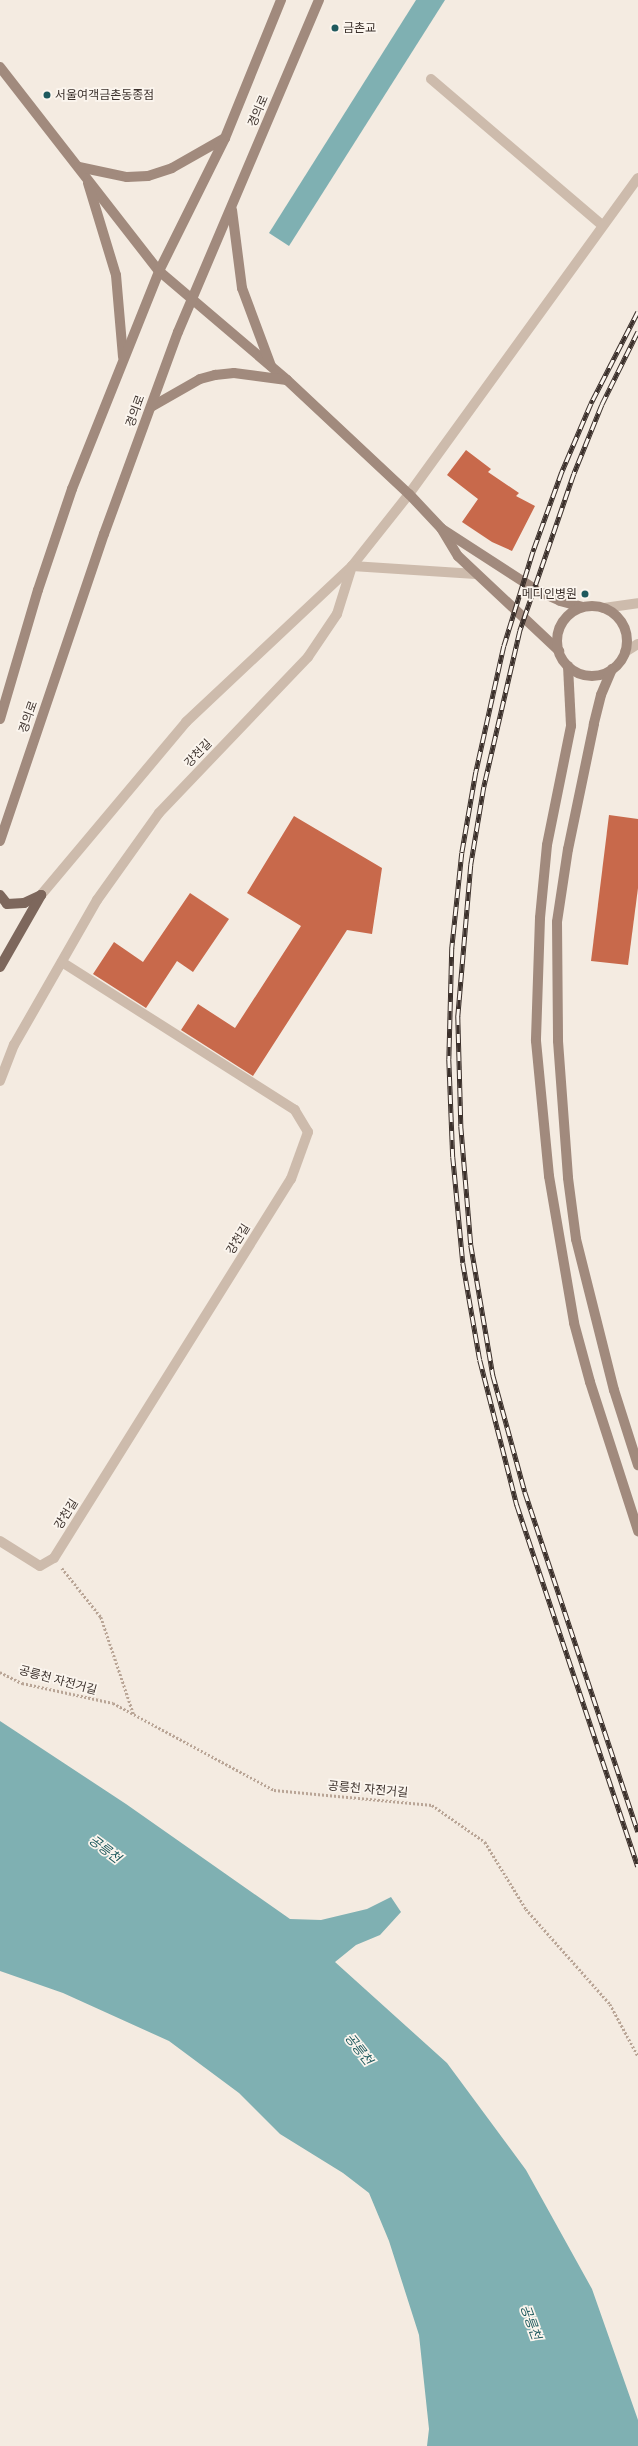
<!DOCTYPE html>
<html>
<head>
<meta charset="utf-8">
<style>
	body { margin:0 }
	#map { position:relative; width:638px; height:2446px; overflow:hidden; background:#f4ebe1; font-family:Lato,"Noto Sans KR",sans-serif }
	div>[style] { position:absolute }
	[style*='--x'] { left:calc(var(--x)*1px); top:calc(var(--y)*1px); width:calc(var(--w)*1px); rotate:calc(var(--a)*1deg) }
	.water>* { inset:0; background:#7fb0b2 }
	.building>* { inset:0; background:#c8694b }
	.path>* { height:2.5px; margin-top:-1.25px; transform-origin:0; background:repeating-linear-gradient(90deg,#b9a596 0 2px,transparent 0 4px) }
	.lane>* { height:10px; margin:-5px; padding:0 5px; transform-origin:5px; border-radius:5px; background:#cdbbac }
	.street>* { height:10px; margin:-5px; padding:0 5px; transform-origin:5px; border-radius:5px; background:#cdbbac }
	.secondary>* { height:10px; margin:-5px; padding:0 5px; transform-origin:5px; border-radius:5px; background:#a18a7d }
	.secondary>.ring { margin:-5px; padding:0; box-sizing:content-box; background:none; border:10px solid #a18a7d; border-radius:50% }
	.primary>* { height:10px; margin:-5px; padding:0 5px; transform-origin:5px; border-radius:5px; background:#7d675c }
	.rail>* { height:4.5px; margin-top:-2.25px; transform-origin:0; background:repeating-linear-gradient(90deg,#fbf5ee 0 9px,#3b302b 0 18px); box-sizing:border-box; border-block:1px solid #3b302b }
	.dots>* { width:11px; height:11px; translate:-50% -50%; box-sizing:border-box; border:2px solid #fbf5ee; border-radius:50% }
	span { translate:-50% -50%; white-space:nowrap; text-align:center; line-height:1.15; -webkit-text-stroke:3.5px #fbf5ee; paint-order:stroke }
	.poi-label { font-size:12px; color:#3b302b }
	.left { translate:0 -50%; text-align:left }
	.right { translate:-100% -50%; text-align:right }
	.street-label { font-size:12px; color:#3b302b }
	.water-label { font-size:13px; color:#1f5a5e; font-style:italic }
</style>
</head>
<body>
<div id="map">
	<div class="water">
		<div style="clip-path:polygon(416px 0,445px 0,289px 246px,269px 233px)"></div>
		<div style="clip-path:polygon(0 1721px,126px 1804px,290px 1919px,321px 1920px,367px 1909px,391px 1897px,401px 1912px,380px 1935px,356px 1945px,335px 1962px,447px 2063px,526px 2170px,592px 2289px,638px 2420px,638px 2446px,427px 2446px,429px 2429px,419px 2335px,389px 2241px,369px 2193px,343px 2173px,280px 2134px,239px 2093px,169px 2041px,63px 1993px,0 1971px)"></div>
	</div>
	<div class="building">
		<div style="clip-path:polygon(466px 450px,491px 469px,488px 472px,519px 493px,516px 496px,535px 506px,512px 551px,492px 542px,462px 522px,478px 499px,447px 475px)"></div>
		<div style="clip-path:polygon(609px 815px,638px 819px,638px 888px,628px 965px,591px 961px)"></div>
		<div style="clip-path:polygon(294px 816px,382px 868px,372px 934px,347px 930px,253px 1076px,181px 1030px,198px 1004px,235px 1028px,301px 926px,247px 893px)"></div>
		<div style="clip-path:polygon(190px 893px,229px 919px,193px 972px,177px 961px,146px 1008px,93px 974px,114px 942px,143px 962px)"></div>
	</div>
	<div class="path">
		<div style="--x:62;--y:1568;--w:63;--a:51.5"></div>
		<div style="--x:101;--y:1617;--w:103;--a:71.4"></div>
		<div style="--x:0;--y:1672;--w:25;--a:27"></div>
		<div style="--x:22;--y:1683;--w:93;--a:12.4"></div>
		<div style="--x:113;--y:1703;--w:183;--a:28.4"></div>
		<div style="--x:274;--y:1790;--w:159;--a:5.4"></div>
		<div style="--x:432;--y:1805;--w:65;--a:34.9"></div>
		<div style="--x:485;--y:1842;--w:79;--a:58.5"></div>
		<div style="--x:526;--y:1909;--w:127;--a:48.5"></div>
		<div style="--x:610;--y:2004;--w:59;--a:61.7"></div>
	</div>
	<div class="lane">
		<div style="--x:431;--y:79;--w:225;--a:40.5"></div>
	</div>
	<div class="street">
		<div style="--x:604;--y:608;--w:34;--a:-8"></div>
		<div style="--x:625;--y:652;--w:15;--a:-32"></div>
		<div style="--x:41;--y:895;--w:226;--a:-50"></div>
		<div style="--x:186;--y:722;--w:228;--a:-43.2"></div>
		<div style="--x:352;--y:566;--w:92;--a:-51.6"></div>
		<div style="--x:409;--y:494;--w:390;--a:-54.1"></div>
		<div style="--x:0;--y:1081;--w:39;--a:-69"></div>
		<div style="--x:14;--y:1045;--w:167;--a:-60.2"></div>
		<div style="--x:97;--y:900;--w:107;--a:-54.5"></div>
		<div style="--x:159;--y:813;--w:216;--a:-46.3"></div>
		<div style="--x:308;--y:657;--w:52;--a:-56"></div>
		<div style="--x:337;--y:614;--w:50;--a:-72.6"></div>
		<div style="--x:352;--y:566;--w:124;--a:3.7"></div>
		<div style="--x:0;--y:1541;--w:47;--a:32"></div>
		<div style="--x:40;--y:1566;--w:16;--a:-30"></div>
		<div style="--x:54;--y:1558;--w:447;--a:-58"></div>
		<div style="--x:291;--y:1179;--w:50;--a:-70.1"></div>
		<div style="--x:308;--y:1132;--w:26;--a:-121"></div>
		<div style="--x:295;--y:1110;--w:276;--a:-147.6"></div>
	</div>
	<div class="secondary">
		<div style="--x:0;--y:67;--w:259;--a:52.1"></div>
		<div style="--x:159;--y:271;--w:168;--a:40.4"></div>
		<div style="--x:287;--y:380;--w:167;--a:43.1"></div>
		<div style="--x:409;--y:494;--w:47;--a:46.7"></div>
		<div style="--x:441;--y:528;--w:33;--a:59"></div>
		<div style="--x:458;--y:556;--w:139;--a:43.2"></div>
		<div style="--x:79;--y:167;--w:49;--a:11.8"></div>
		<div style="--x:127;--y:177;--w:21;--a:-3"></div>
		<div style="--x:148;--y:176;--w:25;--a:-18"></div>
		<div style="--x:172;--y:168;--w:61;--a:-29.5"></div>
		<div style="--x:88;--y:183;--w:96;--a:73.1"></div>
		<div style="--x:116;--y:275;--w:82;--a:85.1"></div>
		<div style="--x:232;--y:210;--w:79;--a:82.7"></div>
		<div style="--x:242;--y:288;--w:83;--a:69.6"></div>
		<div style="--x:151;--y:407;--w:56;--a:-29.7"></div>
		<div style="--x:200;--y:379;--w:16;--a:-15"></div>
		<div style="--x:215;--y:375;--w:19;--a:-6"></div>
		<div style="--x:234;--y:373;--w:53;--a:7.5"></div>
		<div style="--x:442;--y:529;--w:114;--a:32.9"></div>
		<div style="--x:538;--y:591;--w:24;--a:24"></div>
		<div style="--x:560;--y:601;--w:23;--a:15"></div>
		<div class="ring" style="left:557px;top:606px;width:60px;height:60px"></div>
		<div style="--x:568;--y:666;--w:60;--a:87.1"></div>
		<div style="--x:571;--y:726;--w:121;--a:101.4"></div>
		<div style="--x:547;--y:845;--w:73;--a:95.5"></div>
		<div style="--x:540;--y:918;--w:123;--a:91.9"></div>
		<div style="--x:536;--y:1041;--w:136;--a:84.5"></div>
		<div style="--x:549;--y:1176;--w:149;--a:80.3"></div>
		<div style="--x:574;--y:1323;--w:61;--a:74.8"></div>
		<div style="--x:590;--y:1382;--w:157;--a:72.1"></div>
		<div style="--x:612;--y:669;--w:28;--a:113"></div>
		<div style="--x:601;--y:695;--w:30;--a:104"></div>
		<div style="--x:594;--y:724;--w:128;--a:101.7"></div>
		<div style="--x:568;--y:849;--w:74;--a:98.6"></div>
		<div style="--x:557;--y:922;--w:119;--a:89.5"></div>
		<div style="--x:558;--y:1041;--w:137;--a:85.8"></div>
		<div style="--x:568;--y:1178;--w:62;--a:82.5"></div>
		<div style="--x:576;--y:1239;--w:156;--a:75.9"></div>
		<div style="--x:614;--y:1390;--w:79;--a:72.3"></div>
		<div style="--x:0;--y:719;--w:134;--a:-73.6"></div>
		<div style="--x:38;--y:590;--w:107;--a:-71.4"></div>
		<div style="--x:72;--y:489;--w:235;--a:-68.2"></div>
		<div style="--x:159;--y:271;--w:148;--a:-63.6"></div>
		<div style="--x:225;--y:138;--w:149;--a:-67.9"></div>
		<div style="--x:0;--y:841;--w:324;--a:-71.3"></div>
		<div style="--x:104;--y:534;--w:215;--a:-69.9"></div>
		<div style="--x:178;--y:332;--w:361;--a:-67"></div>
	</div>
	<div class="primary">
		<div style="--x:0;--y:895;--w:11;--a:52"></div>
		<div style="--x:7;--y:904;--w:17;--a:-3"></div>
		<div style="--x:24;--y:903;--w:19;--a:-25"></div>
		<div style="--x:0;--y:967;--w:83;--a:-60.3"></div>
	</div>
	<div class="rail">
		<div style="--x:638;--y:312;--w:103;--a:117.1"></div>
		<div style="--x:591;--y:404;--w:74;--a:113.1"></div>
		<div style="--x:562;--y:472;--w:85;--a:109.9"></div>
		<div style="--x:533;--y:552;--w:98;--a:107.1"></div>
		<div style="--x:504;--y:646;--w:129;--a:102.5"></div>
		<div style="--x:476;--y:772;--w:82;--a:99.8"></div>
		<div style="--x:462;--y:853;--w:96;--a:96"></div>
		<div style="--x:452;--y:948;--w:111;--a:91.5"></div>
		<div style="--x:449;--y:1059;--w:98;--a:87.7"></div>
		<div style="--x:453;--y:1157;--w:106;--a:84.6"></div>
		<div style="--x:463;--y:1263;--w:98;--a:80.1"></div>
		<div style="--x:480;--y:1360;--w:150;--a:75.7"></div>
		<div style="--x:517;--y:1505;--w:381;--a:71.5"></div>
		<div style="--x:638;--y:332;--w:81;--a:116.3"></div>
		<div style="--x:602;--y:405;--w:74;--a:112.1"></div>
		<div style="--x:574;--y:474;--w:166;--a:109"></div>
		<div style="--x:520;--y:631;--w:160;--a:103"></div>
		<div style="--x:484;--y:787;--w:79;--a:99.5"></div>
		<div style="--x:471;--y:865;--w:152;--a:94.9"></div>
		<div style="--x:458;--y:1016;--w:110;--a:88.4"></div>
		<div style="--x:461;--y:1126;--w:119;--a:85.2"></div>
		<div style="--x:471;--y:1245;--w:132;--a:80.4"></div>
		<div style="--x:493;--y:1375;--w:121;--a:74.7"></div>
		<div style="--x:525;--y:1492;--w:358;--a:71.6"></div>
	</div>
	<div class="dots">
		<div style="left:335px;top:28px;background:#1f5a5e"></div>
		<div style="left:47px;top:95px;background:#1f5a5e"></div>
		<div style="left:585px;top:594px;background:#1f5a5e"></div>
	</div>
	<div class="poi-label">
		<span class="left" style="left:343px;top:28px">금촌교</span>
		<span class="left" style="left:55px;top:95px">서울여객금촌동종점</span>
		<span class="right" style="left:577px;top:594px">메디인병원</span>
	</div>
	<div class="street-label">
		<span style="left:258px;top:111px;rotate:-67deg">경의로</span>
		<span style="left:135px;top:411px;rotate:-70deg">경의로</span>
		<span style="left:28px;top:717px;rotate:-71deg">경의로</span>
		<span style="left:198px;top:753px;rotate:-46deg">강천길</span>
		<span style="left:238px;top:1239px;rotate:-58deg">강천길</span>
		<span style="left:66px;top:1514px;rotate:-58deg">강천길</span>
		<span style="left:58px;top:1680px;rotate:15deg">공릉천 자전거길</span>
		<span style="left:368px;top:1789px;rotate:5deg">공릉천 자전거길</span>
	</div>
	<div class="water-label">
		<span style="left:105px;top:1849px;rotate:37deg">공릉천</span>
		<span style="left:359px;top:2049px;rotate:52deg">공릉천</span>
		<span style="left:531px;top:2322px;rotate:70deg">공릉천</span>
	</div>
</div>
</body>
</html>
